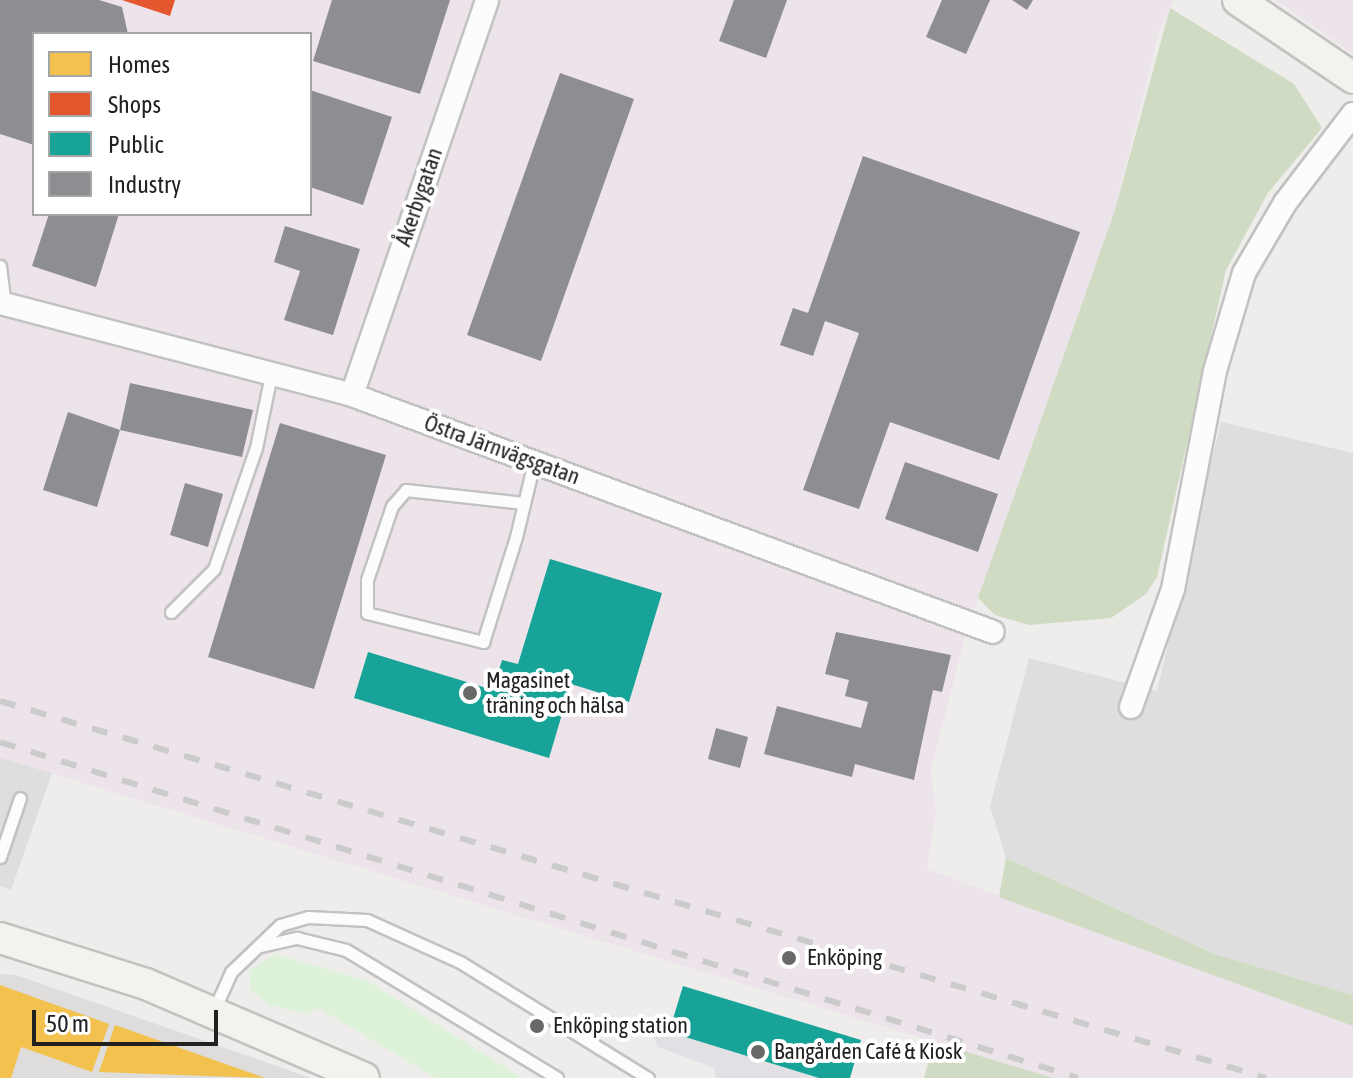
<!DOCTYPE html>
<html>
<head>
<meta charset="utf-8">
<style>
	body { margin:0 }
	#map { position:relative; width:1353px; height:1078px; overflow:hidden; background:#efedeb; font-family:"Asap Condensed",sans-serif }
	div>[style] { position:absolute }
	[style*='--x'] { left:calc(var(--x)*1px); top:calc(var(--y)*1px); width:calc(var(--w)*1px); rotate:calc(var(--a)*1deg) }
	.residential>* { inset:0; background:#dedddc }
	.industrial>* { inset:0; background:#ece4ea }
	.forest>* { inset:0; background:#d0dbc3 }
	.park>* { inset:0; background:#def2d9 }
	.parking>* { inset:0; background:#dfdede }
	.plaza>* { inset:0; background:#e1e1e5 }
	.homes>* { inset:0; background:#f2c14e }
	.shops>* { inset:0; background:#e4572e }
	.public>* { inset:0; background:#17a398 }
	.industry>* { inset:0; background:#8d8d92 }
	.roads { filter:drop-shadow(2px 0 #c2c2c1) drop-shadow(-2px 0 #c2c2c1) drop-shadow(0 2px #c2c2c1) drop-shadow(0 -2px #c2c2c1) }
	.service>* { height:11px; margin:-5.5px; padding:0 5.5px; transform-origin:5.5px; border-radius:5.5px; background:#fdfcfc }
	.minor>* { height:22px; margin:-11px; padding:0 11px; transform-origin:11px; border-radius:11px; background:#fdfcfc }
	.secondary>* { height:30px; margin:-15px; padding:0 15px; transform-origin:15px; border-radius:15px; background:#f3f2ed }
	.rail>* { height:6px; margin-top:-3px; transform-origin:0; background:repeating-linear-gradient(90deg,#cbcbcb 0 16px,transparent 0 32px) }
	.dots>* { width:22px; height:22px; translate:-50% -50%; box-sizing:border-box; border:4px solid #fff; border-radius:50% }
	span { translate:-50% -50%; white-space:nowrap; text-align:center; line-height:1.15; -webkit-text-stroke:8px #fff; paint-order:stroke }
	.street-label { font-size:22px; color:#212121 }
	.poi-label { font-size:22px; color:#212121 }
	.left { translate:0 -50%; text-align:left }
	.legend { position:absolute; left:32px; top:32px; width:280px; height:184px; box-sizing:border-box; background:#fff; border:2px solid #a6a6a6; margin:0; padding:10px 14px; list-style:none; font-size:24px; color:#212121 }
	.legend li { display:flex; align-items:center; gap:16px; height:40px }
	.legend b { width:40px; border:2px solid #a6a6a6 }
	.scale { position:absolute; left:32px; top:1010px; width:186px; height:36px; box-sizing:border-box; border:4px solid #212121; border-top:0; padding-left:10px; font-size:24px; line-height:28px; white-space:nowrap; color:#212121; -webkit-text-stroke:6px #fff; paint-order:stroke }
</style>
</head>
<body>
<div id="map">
	<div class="residential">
		<div style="clip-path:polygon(0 974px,16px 975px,311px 1078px,0 1078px)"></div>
	</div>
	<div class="industrial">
		<div style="clip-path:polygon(evenodd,0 0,1174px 0,1159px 31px,1115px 210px,967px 629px,931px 770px,936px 812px,927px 869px,1353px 1026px,1353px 1078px,1053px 1078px,0 758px,0 0,34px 34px,310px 34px,310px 214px,34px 214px,34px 34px)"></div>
		<div style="clip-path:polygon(1273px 0,1353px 0,1353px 54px,1286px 7px)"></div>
	</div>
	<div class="forest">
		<div style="clip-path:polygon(1170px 8px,1294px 84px,1322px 128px,1268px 193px,1226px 270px,1157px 577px,1146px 594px,1111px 618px,1029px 625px,995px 615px,978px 598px,1115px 210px)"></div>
		<div style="clip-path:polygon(1006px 858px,1215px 954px,1353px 995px,1353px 1026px,999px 897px)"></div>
		<div style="clip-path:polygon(934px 1042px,1053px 1078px,924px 1078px)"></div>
	</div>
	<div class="park">
		<div style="clip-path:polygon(275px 954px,368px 981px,522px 1078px,436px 1078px,318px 1008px,307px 1014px,269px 1005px,251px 991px,249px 971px)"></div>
	</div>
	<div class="parking">
		<div style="clip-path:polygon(1221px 422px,1353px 453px,1353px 995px,1215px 954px,1006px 858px,990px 806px,1029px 658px,1157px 691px)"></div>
		<div style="clip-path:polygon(0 758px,52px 773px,11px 890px,0 886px)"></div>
	</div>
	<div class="plaza">
		<div style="clip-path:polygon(648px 1027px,669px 1032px,819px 1078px,716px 1078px,714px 1068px,658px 1047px)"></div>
	</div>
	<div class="homes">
		<div style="clip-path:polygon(0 985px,109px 1024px,92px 1072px,21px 1047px,11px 1078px,0 1078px)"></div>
		<div style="clip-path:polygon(115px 1025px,265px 1078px,99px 1072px)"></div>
	</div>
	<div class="shops">
		<div style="clip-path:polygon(122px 0,175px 0,170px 16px)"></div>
	</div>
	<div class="public">
		<div style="clip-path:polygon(550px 559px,662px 593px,629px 702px,571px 684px,549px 758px,354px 698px,368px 652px,493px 690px,502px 660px,518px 664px)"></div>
		<div style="clip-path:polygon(683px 986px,861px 1040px,850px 1078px,819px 1078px,669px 1032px)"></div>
	</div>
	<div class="industry">
		<div style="clip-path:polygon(0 0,99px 0,122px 7px,128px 34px,34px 34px,34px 145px,0 134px)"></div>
		<div style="clip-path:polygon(332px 0,450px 0,420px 94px,313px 61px)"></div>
		<div style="clip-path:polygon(734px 0,787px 0,766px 58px,719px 41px)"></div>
		<div style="clip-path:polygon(942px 0,990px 0,966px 54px,926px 37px)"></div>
		<div style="clip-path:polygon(1012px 0,1033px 0,1027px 10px)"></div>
		<div style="clip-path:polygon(560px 73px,634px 99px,541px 361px,467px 335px)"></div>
		<div style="clip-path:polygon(310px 90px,392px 117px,363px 205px,310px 187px)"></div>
		<div style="clip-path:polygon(863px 156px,1080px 232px,999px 460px,890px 422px,859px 509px,803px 490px,859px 333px,825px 321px,813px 356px,780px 345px,793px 308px,808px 313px)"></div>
		<div style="clip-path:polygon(49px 214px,119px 214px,96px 287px,32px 266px)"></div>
		<div style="clip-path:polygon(285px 226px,360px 249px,333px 335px,284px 320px,300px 271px,274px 262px)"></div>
		<div style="clip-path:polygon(130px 383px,253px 410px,242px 457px,120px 430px)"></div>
		<div style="clip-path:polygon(68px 412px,120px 430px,97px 507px,43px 490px)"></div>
		<div style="clip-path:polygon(280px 423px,386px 455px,314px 689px,208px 657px)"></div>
		<div style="clip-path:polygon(905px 462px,998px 494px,978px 552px,885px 519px)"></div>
		<div style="clip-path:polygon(185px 483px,223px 494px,208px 547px,170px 535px)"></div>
		<div style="clip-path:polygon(836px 632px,951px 655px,942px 692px,933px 690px,914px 780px,855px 764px,852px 777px,764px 754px,777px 706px,861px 728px,868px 702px,845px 696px,849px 680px,825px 674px)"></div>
		<div style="clip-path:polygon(716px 728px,748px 737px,740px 768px,708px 759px)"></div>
	</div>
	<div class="roads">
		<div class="service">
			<div style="--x:0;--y:266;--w:38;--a:83"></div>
			<div style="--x:524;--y:503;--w:119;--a:-173.7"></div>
			<div style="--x:406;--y:490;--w:21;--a:131"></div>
			<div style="--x:392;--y:506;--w:78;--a:108.7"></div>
			<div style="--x:367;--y:580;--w:33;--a:90"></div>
			<div style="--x:367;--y:613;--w:120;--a:14"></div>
			<div style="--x:483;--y:642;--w:110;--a:-72.6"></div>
			<div style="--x:516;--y:537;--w:77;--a:-76.5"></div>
			<div style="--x:171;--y:612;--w:61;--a:-45"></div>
			<div style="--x:214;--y:569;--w:128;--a:-70.9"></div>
			<div style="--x:256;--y:448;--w:76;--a:-78.5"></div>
			<div style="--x:0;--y:857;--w:62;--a:-71.3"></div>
			<div style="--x:261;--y:946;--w:37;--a:-13"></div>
			<div style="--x:297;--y:938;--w:50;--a:13.8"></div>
			<div style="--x:346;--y:950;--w:247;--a:31.2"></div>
			<div style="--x:214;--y:1010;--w:42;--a:-65.9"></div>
			<div style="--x:231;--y:972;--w:68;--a:-43.8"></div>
			<div style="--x:280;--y:925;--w:29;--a:-16"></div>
			<div style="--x:308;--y:917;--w:59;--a:2.9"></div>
			<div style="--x:367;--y:920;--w:102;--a:24.3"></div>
			<div style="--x:460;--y:962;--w:221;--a:31.7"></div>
		</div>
		<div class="minor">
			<div style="--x:0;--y:303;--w:364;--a:14.6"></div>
			<div style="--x:352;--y:395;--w:683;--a:20.29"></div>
			<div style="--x:352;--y:395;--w:417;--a:-71.1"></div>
			<div style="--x:1131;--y:707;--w:125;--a:-70.4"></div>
			<div style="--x:1173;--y:589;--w:222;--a:-79.1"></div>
			<div style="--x:1215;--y:371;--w:102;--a:-73.5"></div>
			<div style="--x:1244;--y:273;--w:81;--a:-59.6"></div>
			<div style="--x:1285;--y:203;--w:112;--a:-52.6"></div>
		</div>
		<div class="secondary">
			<div style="--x:1238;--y:0;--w:139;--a:34.1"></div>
			<div style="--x:0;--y:938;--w:153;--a:17.5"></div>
			<div style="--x:146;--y:984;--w:237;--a:23.3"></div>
		</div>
	</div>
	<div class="rail">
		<div style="--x:0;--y:701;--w:1321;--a:16.58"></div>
		<div style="--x:0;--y:742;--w:1129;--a:17.31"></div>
	</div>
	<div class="dots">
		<div style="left:470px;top:693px;background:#696868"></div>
		<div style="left:789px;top:958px;background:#696868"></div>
		<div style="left:537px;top:1026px;background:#696868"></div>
		<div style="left:758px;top:1052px;background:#696868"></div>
	</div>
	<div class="street-label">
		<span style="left:419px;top:197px;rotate:-71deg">Åkerbygatan</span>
		<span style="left:502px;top:450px;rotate:20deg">Östra Järnvägsgatan</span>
	</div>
	<div class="poi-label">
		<span class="left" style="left:486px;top:693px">Magasinet<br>träning och hälsa</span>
		<span class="left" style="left:807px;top:958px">Enköping</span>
		<span class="left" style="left:553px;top:1026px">Enköping station</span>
		<span class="left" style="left:774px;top:1052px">Bangården Café &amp; Kiosk</span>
	</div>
	<ul class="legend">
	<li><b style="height:22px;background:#f2c14e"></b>Homes</li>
	<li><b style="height:22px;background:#e4572e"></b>Shops</li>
	<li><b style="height:22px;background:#17a398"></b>Public</li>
	<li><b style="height:22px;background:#8d8d92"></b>Industry</li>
	</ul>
	<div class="scale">50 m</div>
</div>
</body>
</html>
